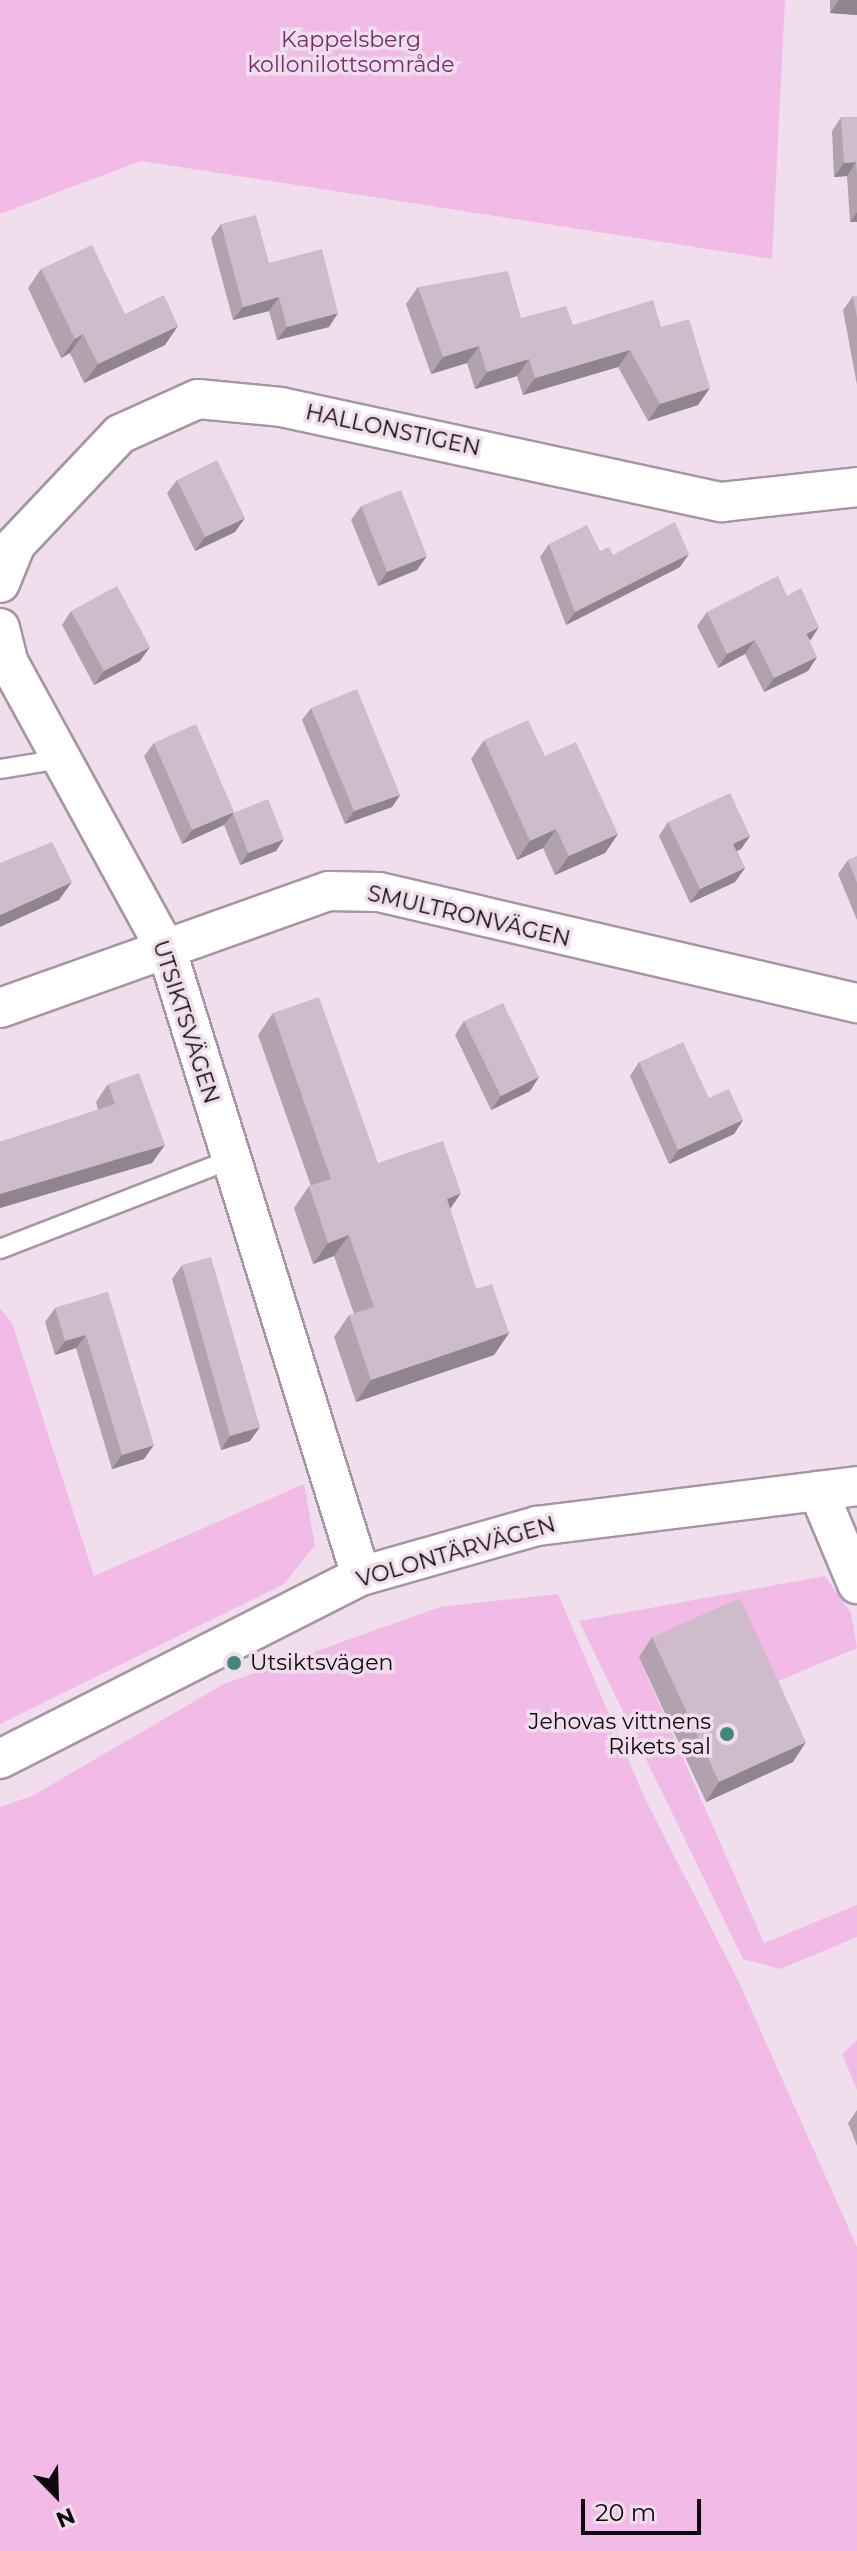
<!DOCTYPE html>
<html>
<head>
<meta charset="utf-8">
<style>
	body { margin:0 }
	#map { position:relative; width:857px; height:2551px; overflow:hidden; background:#f0deec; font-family:Montserrat,sans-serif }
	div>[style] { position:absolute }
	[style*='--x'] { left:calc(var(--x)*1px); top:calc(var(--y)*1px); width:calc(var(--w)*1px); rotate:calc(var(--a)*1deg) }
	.green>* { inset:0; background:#f2bae7 }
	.roads { filter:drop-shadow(2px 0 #a695a3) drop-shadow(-2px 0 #a695a3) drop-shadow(0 2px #a695a3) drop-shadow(0 -2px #a695a3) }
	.service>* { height:18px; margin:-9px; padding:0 9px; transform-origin:9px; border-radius:9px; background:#fff }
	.minor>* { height:38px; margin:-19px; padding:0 19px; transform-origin:19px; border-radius:19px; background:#fff }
	.wall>* { inset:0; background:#b1a2ae }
	.shaded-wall>* { inset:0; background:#90848d }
	.building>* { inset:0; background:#cebcca }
	.dots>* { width:22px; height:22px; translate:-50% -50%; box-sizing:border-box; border:4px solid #f0deec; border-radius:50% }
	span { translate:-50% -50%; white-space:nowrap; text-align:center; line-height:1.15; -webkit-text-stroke:7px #f0deec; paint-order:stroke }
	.park-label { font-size:22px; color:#762d6c }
	.street-label { font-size:22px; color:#0f090e }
	.poi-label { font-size:22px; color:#0f090e }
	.left { translate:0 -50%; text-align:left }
	.right { translate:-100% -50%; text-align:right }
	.north { position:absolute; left:16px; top:2455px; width:80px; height:80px; -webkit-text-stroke:6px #f0deec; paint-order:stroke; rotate:157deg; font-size:22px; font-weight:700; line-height:32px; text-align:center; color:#0f090e }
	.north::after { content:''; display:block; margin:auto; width:28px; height:36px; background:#0f090e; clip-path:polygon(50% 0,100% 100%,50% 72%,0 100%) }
	.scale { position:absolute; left:581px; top:2499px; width:120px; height:36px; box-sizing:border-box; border:4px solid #0f090e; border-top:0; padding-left:10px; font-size:24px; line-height:28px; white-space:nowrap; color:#0f090e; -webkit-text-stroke:6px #f0deec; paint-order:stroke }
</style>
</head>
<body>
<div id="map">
	<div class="green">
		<div style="clip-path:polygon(0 0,785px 0,772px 259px,141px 161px,0 214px)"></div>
		<div style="clip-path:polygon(0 1308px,12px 1323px,94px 1576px,304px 1484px,315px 1545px,284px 1584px,0 1724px)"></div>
		<div style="clip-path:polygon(825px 1576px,851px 1613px,857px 1648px,759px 1689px,639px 1657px,764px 1943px,857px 1905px,857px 1937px,780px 1969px,743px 1959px,579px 1621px)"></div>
		<div style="clip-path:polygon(558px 1594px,645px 1799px,739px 1982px,857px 2247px,857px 2551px,0 2551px,0 1807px,32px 1796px,224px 1684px,440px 1607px)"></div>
		<div style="clip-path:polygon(857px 2040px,857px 2090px,842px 2054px)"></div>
	</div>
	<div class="roads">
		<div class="service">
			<div style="--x:0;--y:769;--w:63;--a:-9.2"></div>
			<div style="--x:0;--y:1249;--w:247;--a:-21.2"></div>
		</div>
		<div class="minor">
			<div style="--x:0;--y:583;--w:42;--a:-67.7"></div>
			<div style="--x:16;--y:544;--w:151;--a:-46.6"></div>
			<div style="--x:120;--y:434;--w:85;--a:-24.2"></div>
			<div style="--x:198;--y:399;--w:83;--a:5.5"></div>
			<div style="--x:281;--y:407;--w:451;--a:12.2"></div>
			<div style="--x:722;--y:502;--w:136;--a:-6.3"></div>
			<div style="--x:0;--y:628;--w:36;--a:76"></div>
			<div style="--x:9;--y:663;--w:332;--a:61.3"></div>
			<div style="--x:168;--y:954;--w:651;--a:72.76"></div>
			<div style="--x:0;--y:1008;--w:349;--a:-19.6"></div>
			<div style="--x:329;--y:891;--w:50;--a:1.1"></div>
			<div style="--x:379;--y:892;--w:491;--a:13.1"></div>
			<div style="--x:818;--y:1491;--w:101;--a:67.2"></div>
			<div style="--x:0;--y:1759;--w:405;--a:-26.9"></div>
			<div style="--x:361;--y:1576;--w:183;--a:-15.9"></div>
			<div style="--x:537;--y:1526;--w:322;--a:-7.1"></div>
		</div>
	</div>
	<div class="wall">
		<div style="clip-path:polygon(830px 0,857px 0,857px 15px,830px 13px)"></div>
		<div style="clip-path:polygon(841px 117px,857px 117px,857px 222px,850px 222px,847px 176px,834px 177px,832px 131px)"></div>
		<div style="clip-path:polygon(221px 224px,269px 263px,329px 327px,277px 340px,269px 311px,233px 320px,211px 238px)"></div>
		<div style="clip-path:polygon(41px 269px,125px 314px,165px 345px,84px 383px,70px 353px,61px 358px,28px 288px)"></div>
		<div style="clip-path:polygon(418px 287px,521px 318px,573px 325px,661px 327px,698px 405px,648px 421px,618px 367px,523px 395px,517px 376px,475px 389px,467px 363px,431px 374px,406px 304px)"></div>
		<div style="clip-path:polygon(853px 296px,857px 296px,857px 385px,843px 310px)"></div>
		<div style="clip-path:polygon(177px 480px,235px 532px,195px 551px,167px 493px)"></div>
		<div style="clip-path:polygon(361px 506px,417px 570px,378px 586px,351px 520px)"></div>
		<div style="clip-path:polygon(549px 544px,600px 551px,613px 555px,680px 567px,566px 625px,540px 557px)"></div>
		<div style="clip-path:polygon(71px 611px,140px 661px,94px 685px,62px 625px)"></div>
		<div style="clip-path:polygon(707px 612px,817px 657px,808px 671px,764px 692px,745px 654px,718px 668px,697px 626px)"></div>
		<div style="clip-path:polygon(311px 708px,400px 795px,392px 807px,345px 824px,302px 720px)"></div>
		<div style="clip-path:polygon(484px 740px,545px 756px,618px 834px,605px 853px,555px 875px,543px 848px,517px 860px,471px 759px)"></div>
		<div style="clip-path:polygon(154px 743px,233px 813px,276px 851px,240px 865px,224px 825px,182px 844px,144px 756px)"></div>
		<div style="clip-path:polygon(668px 822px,750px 836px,741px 849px,737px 851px,745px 868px,735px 882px,690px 903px,659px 836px)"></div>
		<div style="clip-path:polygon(857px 856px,857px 920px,838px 874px,848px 860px)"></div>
		<div style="clip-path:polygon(273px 1013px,378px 1163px,450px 1209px,476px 1289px,509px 1333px,494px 1355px,356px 1402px,334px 1337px,349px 1315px,354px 1314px,334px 1256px,313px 1264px,294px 1208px,309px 1186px,311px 1186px,258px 1035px)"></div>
		<div style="clip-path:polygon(464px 1021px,539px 1077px,530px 1091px,491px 1110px,455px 1035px)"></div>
		<div style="clip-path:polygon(639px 1062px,709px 1098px,743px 1120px,734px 1134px,669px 1164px,630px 1076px)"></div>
		<div style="clip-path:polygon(108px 1084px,152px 1163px,0 1208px,0 1142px,98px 1110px,96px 1102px)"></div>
		<div style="clip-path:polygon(182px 1265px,250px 1441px,221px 1450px,172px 1279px)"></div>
		<div style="clip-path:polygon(108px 1292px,144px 1459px,112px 1469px,76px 1348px,55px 1355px,45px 1322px,55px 1308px)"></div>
		<div style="clip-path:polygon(652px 1637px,793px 1762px,706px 1802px,639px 1657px)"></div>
		<div style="clip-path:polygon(857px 2110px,857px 2146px,848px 2123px)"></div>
	</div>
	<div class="shaded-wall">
		<div style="clip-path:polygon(839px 0,857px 0,857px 15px,830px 13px)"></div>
		<div style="clip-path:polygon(856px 162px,847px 176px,834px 177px,844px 163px)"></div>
		<div style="clip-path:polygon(857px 212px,857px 222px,850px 222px)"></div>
		<div style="clip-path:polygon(279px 297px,269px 311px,233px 320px,243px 307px)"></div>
		<div style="clip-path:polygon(338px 313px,329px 327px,277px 340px,287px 327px)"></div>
		<div style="clip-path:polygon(178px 326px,165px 345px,84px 383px,98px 364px)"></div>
		<div style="clip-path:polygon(83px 334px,70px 353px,61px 358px,75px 339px)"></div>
		<div style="clip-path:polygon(479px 346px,467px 363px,431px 374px,443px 357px)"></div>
		<div style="clip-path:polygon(630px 350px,618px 367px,523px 395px,535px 378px)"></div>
		<div style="clip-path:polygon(529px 359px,517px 376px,475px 389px,487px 372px)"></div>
		<div style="clip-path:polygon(710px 388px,698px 405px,648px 421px,660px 404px)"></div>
		<div style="clip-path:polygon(245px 518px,235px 532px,195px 551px,205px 537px)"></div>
		<div style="clip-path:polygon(689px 554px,680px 567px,566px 625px,575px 612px)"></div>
		<div style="clip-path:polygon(427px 556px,417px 570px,378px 586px,387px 572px)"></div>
		<div style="clip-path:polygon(819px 627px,810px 641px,806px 634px)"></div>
		<div style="clip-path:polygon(755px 640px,745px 654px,718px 668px,727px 654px)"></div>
		<div style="clip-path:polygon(150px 647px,140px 661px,94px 685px,104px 671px)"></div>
		<div style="clip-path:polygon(817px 657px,808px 671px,764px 692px,774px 678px)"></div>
		<div style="clip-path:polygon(400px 795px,392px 807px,345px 824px,354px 811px)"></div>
		<div style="clip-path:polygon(234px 812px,224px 825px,182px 844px,192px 830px)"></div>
		<div style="clip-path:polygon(556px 829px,543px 848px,517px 860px,530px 841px)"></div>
		<div style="clip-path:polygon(618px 834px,605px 853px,555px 875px,569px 856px)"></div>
		<div style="clip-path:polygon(750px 836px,741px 849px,724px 857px,733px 844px)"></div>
		<div style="clip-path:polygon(284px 839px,276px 851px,240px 865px,248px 853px)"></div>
		<div style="clip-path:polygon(745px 868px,735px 882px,690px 903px,700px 889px)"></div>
		<div style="clip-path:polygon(72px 882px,59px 900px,0 927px,0 915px)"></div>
		<div style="clip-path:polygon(539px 1077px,530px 1091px,491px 1110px,501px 1096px)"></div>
		<div style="clip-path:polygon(743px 1120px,734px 1134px,669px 1164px,678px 1150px)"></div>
		<div style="clip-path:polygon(165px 1145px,152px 1163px,0 1208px,0 1194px)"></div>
		<div style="clip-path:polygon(461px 1193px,446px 1215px,447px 1199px)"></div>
		<div style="clip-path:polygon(349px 1235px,334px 1256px,313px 1264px,328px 1243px)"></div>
		<div style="clip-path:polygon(509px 1333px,494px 1355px,356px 1402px,371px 1380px)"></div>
		<div style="clip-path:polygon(86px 1335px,76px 1348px,55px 1355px,65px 1341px)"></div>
		<div style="clip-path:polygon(260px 1427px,250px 1441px,221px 1450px,230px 1436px)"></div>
		<div style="clip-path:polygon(154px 1445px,144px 1459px,112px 1469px,122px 1455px)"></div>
		<div style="clip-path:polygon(806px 1742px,793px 1762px,706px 1802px,719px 1782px)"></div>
	</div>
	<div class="building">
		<div style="clip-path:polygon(841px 117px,857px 117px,857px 174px,856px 162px,844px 163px)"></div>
		<div style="clip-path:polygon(256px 215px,269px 263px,322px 249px,338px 313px,287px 327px,279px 297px,243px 307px,221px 224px)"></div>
		<div style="clip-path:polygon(92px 245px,125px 314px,164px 295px,178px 326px,98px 364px,83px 334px,75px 339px,41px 269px)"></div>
		<div style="clip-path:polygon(508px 271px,521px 318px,566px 306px,573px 325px,653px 300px,661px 327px,689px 319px,710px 388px,660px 404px,630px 350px,535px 378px,529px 359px,487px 372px,479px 346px,443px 357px,418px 287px)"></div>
		<div style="clip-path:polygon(853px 296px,857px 296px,857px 318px)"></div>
		<div style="clip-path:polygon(217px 460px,245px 518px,205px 537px,177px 480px)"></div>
		<div style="clip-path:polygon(401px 490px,427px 556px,387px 572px,361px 506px)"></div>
		<div style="clip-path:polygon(675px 522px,689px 554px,575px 612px,549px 544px,587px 525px,600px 551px,609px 547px,613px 555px)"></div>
		<div style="clip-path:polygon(778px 576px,787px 596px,801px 588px,819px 627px,806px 634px,817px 657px,774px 678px,755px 640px,727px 654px,707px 612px)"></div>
		<div style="clip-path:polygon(117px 586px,150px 647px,104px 671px,71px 611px)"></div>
		<div style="clip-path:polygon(357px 689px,400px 795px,354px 811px,311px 708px)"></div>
		<div style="clip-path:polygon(528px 720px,545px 756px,576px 742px,618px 834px,569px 856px,556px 829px,530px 841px,484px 740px)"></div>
		<div style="clip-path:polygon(196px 724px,234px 812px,192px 830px,154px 743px)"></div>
		<div style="clip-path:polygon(730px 793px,750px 836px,733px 844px,745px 868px,700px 889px,668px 822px)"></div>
		<div style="clip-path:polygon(268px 799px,284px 839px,248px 853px,233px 813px)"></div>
		<div style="clip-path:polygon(52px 842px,72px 882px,0 915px,0 863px)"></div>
		<div style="clip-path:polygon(857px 856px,857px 883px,848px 860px)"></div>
		<div style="clip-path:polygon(319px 997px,378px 1163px,443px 1141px,461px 1193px,447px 1199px,476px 1289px,492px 1284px,509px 1333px,371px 1380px,349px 1315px,374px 1307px,349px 1235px,328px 1243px,309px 1186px,331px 1179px,273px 1013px)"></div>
		<div style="clip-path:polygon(503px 1003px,539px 1077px,501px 1096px,464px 1021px)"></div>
		<div style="clip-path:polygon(683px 1042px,709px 1098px,729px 1089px,743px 1120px,678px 1150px,639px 1062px)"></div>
		<div style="clip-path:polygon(139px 1073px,165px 1145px,0 1194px,0 1142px,115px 1104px,108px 1084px)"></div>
		<div style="clip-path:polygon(211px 1257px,260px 1427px,230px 1436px,182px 1265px)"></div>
		<div style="clip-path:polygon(108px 1292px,154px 1445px,122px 1455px,86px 1335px,65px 1341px,55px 1308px)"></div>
		<div style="clip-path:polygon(740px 1598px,806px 1742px,719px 1782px,652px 1637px)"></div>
	</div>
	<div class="dots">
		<div style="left:234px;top:1663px;background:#41877c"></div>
		<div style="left:727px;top:1734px;background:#41877c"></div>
	</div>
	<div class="park-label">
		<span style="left:351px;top:52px">Kappelsberg<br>kollonilottsområde</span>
	</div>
	<div class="street-label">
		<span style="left:393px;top:430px;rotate:12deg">HALLONSTIGEN</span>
		<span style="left:469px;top:916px;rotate:13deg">SMULTRONVÄGEN</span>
		<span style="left:186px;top:1022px;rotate:72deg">UTSIKTSVÄGEN</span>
		<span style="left:456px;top:1552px;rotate:-16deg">VOLONTÄRVÄGEN</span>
	</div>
	<div class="poi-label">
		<span class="left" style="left:250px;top:1663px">Utsiktsvägen</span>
		<span class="right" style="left:711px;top:1734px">Jehovas vittnens<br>Rikets sal</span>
	</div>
	<div class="north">N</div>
	<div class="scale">20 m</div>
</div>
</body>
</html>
